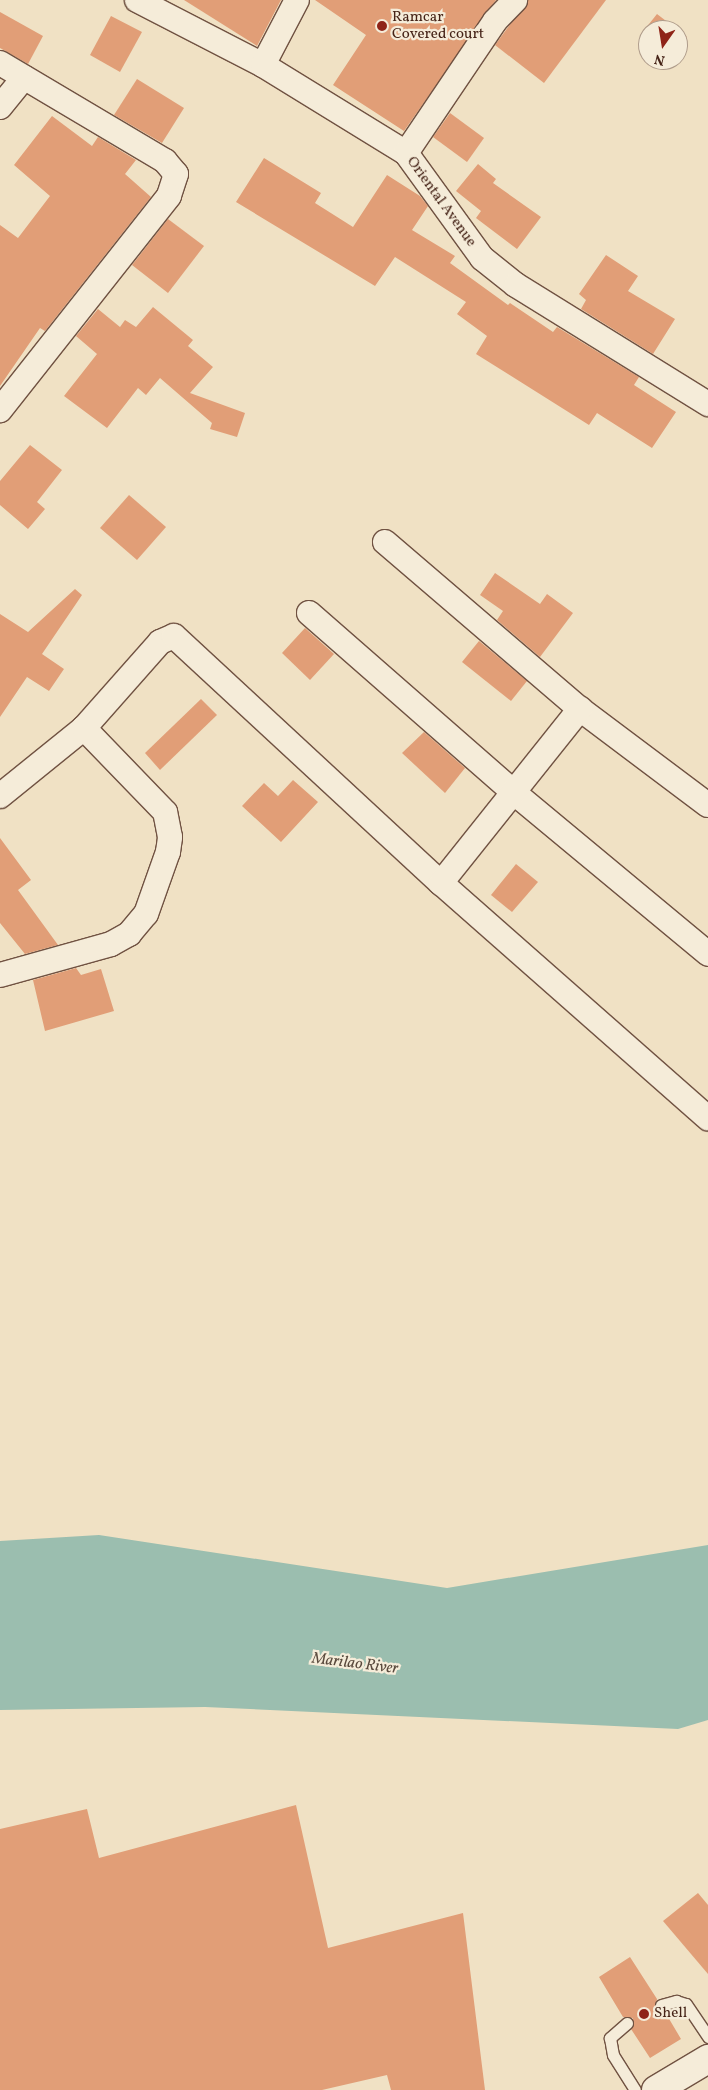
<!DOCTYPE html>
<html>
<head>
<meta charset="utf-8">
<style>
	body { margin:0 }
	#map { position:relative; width:708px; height:2090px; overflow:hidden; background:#f0e1c4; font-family:Vollkorn,serif }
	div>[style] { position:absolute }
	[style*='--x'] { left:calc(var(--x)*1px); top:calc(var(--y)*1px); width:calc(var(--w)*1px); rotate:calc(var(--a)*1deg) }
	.water>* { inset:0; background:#9bbeaf }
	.building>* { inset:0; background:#e19e77 }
	.roads { filter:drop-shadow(1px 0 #705242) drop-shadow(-1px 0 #705242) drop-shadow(0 1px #705242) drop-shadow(0 -1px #705242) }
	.lane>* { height:11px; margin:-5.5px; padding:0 5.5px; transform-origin:5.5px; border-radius:5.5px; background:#f5ecd9 }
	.street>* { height:24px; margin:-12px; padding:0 12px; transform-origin:12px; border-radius:12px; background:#f5ecd9 }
	.secondary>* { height:28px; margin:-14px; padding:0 14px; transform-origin:14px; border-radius:14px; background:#f5ecd9 }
	.dots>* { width:14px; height:14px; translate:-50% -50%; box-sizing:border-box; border:2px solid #f5ecd9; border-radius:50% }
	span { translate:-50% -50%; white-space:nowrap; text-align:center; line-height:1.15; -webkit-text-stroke:4.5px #f5ecd9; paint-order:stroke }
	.poi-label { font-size:15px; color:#452317 }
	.left { translate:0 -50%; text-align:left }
	.street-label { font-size:15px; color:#452317 }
	.water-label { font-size:16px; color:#5a4a3d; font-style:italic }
	.north { position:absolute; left:638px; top:20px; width:50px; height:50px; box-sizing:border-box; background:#f5ecd9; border:1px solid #af9c8b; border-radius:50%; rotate:193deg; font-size:14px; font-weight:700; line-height:20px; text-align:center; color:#452317 }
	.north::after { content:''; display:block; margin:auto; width:18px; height:22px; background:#8f2418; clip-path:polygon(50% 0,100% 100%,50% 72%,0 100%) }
</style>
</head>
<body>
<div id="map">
	<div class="water">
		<div style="clip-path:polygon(99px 1535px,447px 1588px,708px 1545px,708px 1720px,678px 1729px,205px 1707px,0 1710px,0 1541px)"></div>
	</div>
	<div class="building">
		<div style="clip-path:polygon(184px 0,281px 0,257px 46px)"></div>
		<div style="clip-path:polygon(315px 0,496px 0,404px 131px,333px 85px,366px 35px)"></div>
		<div style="clip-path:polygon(528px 0,606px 0,544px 83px,495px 45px)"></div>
		<div style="clip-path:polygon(0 12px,43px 36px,28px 64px,0 48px)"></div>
		<div style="clip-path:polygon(657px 14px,687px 37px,678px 48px,678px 30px,648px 30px,648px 39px,641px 34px)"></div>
		<div style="clip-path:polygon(111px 16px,142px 32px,120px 72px,90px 55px)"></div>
		<div style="clip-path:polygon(137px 79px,184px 108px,162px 143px,114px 115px)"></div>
		<div style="clip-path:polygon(450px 113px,484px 138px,467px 162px,433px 137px)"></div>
		<div style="clip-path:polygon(52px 116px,92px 146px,98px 137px,136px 160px,125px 174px,151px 197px,45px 331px,40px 328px,0 386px,0 225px,18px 238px,50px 196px,14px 165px)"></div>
		<div style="clip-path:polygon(264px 158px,321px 193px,315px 203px,353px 227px,387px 175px,420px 196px,428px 206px,412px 230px,455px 256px,450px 263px,508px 305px,510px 303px,553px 332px,557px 327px,639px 377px,634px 385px,676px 412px,652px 448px,597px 413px,589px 425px,476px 354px,487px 336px,457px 314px,466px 302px,395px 257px,375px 286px,236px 202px)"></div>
		<div style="clip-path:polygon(478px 164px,496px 179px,493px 183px,541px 217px,517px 249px,476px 218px,481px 211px,456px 191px)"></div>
		<div style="clip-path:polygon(168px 219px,204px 246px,168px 293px,132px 265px)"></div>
		<div style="clip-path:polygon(606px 255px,638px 276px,628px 291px,675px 319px,653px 354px,581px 309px,586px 300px,579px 294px)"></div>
		<div style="clip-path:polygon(153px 307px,193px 340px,188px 346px,213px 367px,190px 393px,245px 413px,237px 437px,210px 429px,212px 423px,160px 378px,146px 395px,138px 388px,107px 428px,64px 396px,97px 354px,76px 336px,98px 309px,120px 327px,125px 320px,136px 327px)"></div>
		<div style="clip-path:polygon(30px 445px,62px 470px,37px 502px,45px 509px,28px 529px,0 505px,0 481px)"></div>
		<div style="clip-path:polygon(129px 495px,166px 527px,137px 560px,100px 528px)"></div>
		<div style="clip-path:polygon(495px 573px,540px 604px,547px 594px,573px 613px,540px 657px,497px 620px,503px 611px,480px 595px)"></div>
		<div style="clip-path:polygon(75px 589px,82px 595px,42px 654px,64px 669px,49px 691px,27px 677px,0 717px,0 614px,28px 632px)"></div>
		<div style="clip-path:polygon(305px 628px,334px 654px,310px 680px,282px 653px)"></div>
		<div style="clip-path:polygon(479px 641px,527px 681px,511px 701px,462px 662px)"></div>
		<div style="clip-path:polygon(201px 699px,217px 715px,160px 770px,145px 753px)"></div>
		<div style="clip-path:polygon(424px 732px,465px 768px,445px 793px,402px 753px)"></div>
		<div style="clip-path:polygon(293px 780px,318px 802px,281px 842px,242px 806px,264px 783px,278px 796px)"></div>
		<div style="clip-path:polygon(0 838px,31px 880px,18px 890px,58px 945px,25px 954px,0 923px)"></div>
		<div style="clip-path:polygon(516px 864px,538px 882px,512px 912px,491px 895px)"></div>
		<div style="clip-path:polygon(76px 968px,81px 975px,101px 969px,114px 1011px,45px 1031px,33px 980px)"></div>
		<div style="clip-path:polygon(296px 1805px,328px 1948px,463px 1913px,485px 2090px,391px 2090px,387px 2075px,322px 2090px,0 2090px,0 1829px,87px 1809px,99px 1858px)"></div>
		<div style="clip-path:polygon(698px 1893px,708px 1905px,708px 1974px,663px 1921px)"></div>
		<div style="clip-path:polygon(630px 1957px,657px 1999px,655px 2010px,665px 2012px,681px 2039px,650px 2058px,631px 2029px,633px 2018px,623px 2017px,599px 1977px)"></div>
	</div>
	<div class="roads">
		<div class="lane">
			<div style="--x:661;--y:2005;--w:16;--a:-15"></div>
			<div style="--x:676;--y:2001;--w:10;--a:17"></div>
			<div style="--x:686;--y:2004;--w:40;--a:56"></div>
			<div style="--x:627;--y:2023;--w:23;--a:139"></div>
			<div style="--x:610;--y:2038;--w:17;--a:80"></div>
			<div style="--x:613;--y:2055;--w:41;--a:57.8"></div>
		</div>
		<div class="street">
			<div style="--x:137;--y:0;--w:142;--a:27.3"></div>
			<div style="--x:263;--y:65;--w:168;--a:31.6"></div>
			<div style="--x:406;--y:153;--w:130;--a:54.1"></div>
			<div style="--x:482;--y:258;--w:43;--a:38.5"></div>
			<div style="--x:516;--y:285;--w:226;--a:31.8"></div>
			<div style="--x:0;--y:63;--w:192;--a:30.7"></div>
			<div style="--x:165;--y:161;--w:17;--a:50"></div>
			<div style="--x:176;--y:174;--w:23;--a:108"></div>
			<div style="--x:169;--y:196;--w:273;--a:128.3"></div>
			<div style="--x:263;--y:65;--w:73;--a:-62.4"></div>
			<div style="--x:0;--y:107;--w:38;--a:-51"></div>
			<div style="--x:406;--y:153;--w:159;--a:-56"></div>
			<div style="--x:495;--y:21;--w:29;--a:-46"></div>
			<div style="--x:385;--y:542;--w:257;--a:40.6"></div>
			<div style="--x:580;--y:709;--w:160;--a:36.9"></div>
			<div style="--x:309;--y:613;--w:270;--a:41.2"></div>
			<div style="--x:512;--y:791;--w:255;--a:39.7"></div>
			<div style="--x:0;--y:796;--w:108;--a:-39"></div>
			<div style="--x:84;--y:728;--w:115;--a:-48.5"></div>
			<div style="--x:160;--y:642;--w:15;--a:-23"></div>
			<div style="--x:174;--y:636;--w:364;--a:42.8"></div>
			<div style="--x:441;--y:883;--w:356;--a:41.4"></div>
			<div style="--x:441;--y:883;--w:223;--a:-51.4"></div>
			<div style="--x:0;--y:975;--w:115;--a:-15.6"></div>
			<div style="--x:111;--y:944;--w:21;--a:-29"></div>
			<div style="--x:129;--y:934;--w:26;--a:-50"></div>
			<div style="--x:146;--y:914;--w:66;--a:-70.5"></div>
			<div style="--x:168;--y:852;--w:15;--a:-82"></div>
			<div style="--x:170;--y:837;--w:25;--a:-101"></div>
			<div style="--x:165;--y:812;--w:117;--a:-134"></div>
		</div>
		<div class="secondary">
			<div style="--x:656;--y:2090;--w:61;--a:-30.8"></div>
		</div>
	</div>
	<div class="dots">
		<div style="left:382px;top:26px;background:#8f2418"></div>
		<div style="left:644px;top:2014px;background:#8f2418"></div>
	</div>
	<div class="poi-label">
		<span class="left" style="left:392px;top:26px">Ramcar<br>Covered court</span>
		<span class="left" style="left:654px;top:2014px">Shell</span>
	</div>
	<div class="street-label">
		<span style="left:441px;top:202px;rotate:54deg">Oriental Avenue</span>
	</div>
	<div class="water-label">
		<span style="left:355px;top:1664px;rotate:7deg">Marilao River</span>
	</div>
	<div class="north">N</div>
</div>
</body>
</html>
